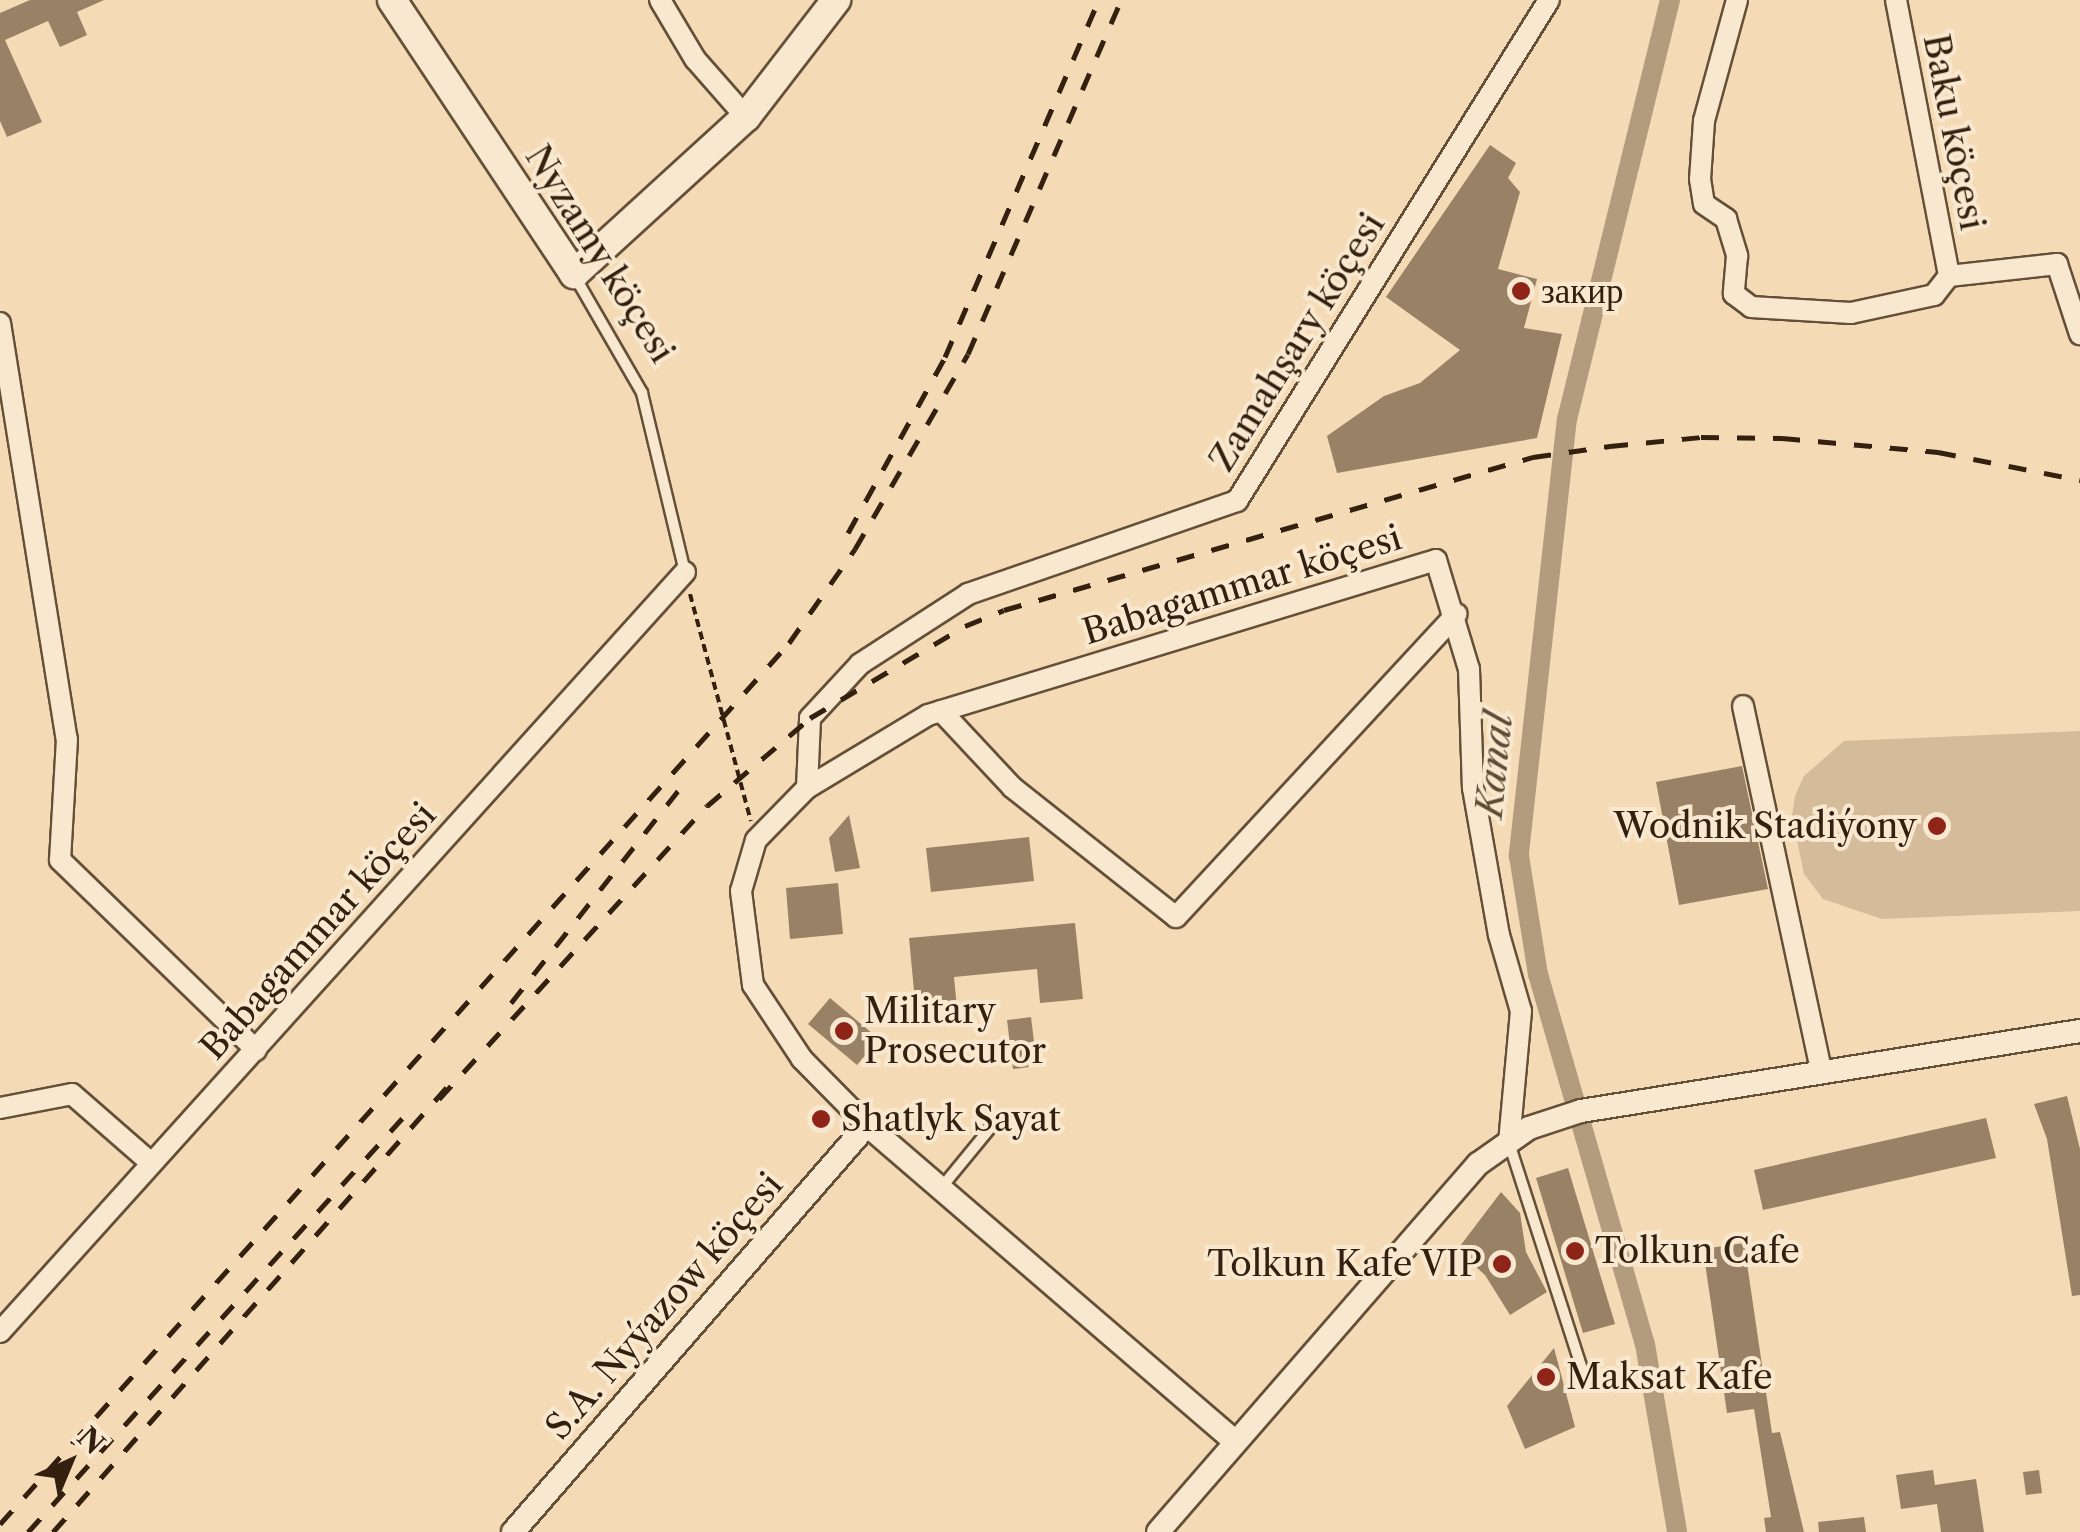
<!DOCTYPE html>
<html>
<head>
<meta charset="utf-8">
<style>
	body { margin:0 }
	#map { position:relative; width:2080px; height:1532px; overflow:hidden; background:#f5dbb5; font-family:"Libre Caslon Text",serif }
	div>[style] { position:absolute }
	[style*='--x'] { left:calc(var(--x)*1px); top:calc(var(--y)*1px); width:calc(var(--w)*1px); rotate:calc(var(--a)*1deg) }
	.green>* { inset:0; background:#d4bb99 }
	.canal>* { height:20px; margin:-10px; padding:0 10px; transform-origin:10px; border-radius:10px; background:#b39b7d }
	.building>* { inset:0; background:#988165 }
	.path>* { height:4px; margin-top:-2px; transform-origin:0; background:repeating-linear-gradient(90deg,#33200f 0 8px,transparent 0 13px) }
	.roads { filter:drop-shadow(2px 0 #644f38) drop-shadow(-2px 0 #644f38) drop-shadow(0 2px #644f38) drop-shadow(0 -2px #644f38) }
	.service>* { height:10px; margin:-5px; padding:0 5px; transform-origin:5px; border-radius:5px; background:#f8e8cf }
	.minor>* { height:20px; margin:-10px; padding:0 10px; transform-origin:10px; border-radius:10px; background:#f8e8cf }
	.tertiary>* { height:22px; margin:-11px; padding:0 11px; transform-origin:11px; border-radius:11px; background:#f8e8cf }
	.secondary>* { height:28px; margin:-14px; padding:0 14px; transform-origin:14px; border-radius:14px; background:#f8e8cf }
	.rail>* { height:5px; margin-top:-2.5px; transform-origin:0; background:repeating-linear-gradient(90deg,#33200f 0 18px,transparent 0 36px) }
	.dots>* { width:28px; height:28px; translate:-50% -50%; box-sizing:border-box; border:5px solid #f8e8cf; border-radius:50% }
	span { translate:-50% -50%; white-space:nowrap; text-align:center; line-height:1.15; -webkit-text-stroke:8px #f8e8cf; paint-order:stroke }
	.street-label { font-size:35px; color:#33200f }
	.poi-label { font-size:35px; color:#33200f }
	.left { translate:0 -50%; text-align:left }
	.right { translate:-100% -50%; text-align:right }
	.water-label { font-size:38px; color:#604b36; font-style:italic }
	.north { position:absolute; left:20px; top:1412px; width:100px; height:100px; -webkit-text-stroke:8px #f8e8cf; paint-order:stroke; rotate:44deg; font-size:28px; font-weight:700; line-height:40px; text-align:center; color:#33200f }
	.north::after { content:''; display:block; margin:auto; width:35px; height:45px; background:#33200f; clip-path:polygon(50% 0,100% 100%,50% 72%,0 100%) }
</style>
</head>
<body>
<div id="map">
	<div class="green">
		<div style="clip-path:polygon(2080px 731px,2080px 911px,1882px 919px,1823px 899px,1804px 874px,1792px 816px,1795px 796px,1804px 776px,1844px 741px)"></div>
	</div>
	<div class="canal">
		<div style="--x:1670;--y:0;--w:431;--a:103.8"></div>
		<div style="--x:1567;--y:418;--w:441;--a:96.3"></div>
		<div style="--x:1519;--y:856;--w:120;--a:80.9"></div>
		<div style="--x:1538;--y:974;--w:385;--a:73.9"></div>
		<div style="--x:1645;--y:1344;--w:191;--a:80.3"></div>
	</div>
	<div class="building">
		<div style="clip-path:polygon(30px 0,104px 0,77px 12px,87px 35px,60px 47px,48px 21px,5px 40px,42px 122px,7px 137px,0 121px,0 13px)"></div>
		<div style="clip-path:polygon(1490px 145px,1516px 163px,1508px 178px,1520px 192px,1498px 269px,1537px 279px,1524px 328px,1562px 334px,1537px 438px,1337px 473px,1327px 436px,1384px 396px,1420px 383px,1460px 350px,1386px 297px)"></div>
		<div style="clip-path:polygon(1742px 766px,1768px 889px,1679px 905px,1656px 782px)"></div>
		<div style="clip-path:polygon(849px 815px,860px 868px,835px 872px,829px 838px)"></div>
		<div style="clip-path:polygon(1029px 837px,1034px 881px,931px 892px,926px 848px)"></div>
		<div style="clip-path:polygon(838px 883px,843px 934px,790px 939px,786px 888px)"></div>
		<div style="clip-path:polygon(1075px 923px,1083px 999px,1040px 1003px,1037px 969px,954px 977px,957px 1008px,916px 1012px,909px 938px)"></div>
		<div style="clip-path:polygon(830px 998px,879px 1039px,857px 1065px,808px 1024px)"></div>
		<div style="clip-path:polygon(1031px 1017px,1037px 1066px,1013px 1069px,1007px 1020px)"></div>
		<div style="clip-path:polygon(2067px 1096px,2080px 1149px,2080px 1295px,2072px 1296px,2047px 1139px,2034px 1104px)"></div>
		<div style="clip-path:polygon(1986px 1118px,1996px 1158px,1763px 1210px,1754px 1170px)"></div>
		<div style="clip-path:polygon(1568px 1168px,1615px 1324px,1583px 1333px,1536px 1178px)"></div>
		<div style="clip-path:polygon(1501px 1192px,1520px 1213px,1526px 1252px,1547px 1292px,1510px 1315px,1485px 1275px,1457px 1250px)"></div>
		<div style="clip-path:polygon(1744px 1243px,1772px 1433px,1780px 1432px,1804px 1532px,1766px 1532px,1764px 1518px,1771px 1517px,1754px 1409px,1727px 1413px,1703px 1249px)"></div>
		<div style="clip-path:polygon(1554px 1348px,1575px 1427px,1525px 1449px,1507px 1406px)"></div>
		<div style="clip-path:polygon(1933px 1470px,1935px 1485px,1976px 1479px,1984px 1532px,1941px 1532px,1937px 1504px,1901px 1509px,1896px 1475px)"></div>
		<div style="clip-path:polygon(2039px 1470px,2042px 1493px,2026px 1495px,2023px 1472px)"></div>
		<div style="clip-path:polygon(1864px 1517px,1866px 1532px,1819px 1532px,1818px 1522px)"></div>
	</div>
	<div class="path">
		<div style="--x:690;--y:594;--w:235;--a:75"></div>
	</div>
	<div class="roads">
		<div class="service">
			<div style="--x:574;--y:275;--w:136;--a:60"></div>
			<div style="--x:642;--y:393;--w:184;--a:76.5"></div>
			<div style="--x:1509;--y:1143;--w:237;--a:72.1"></div>
			<div style="--x:941;--y:1188;--w:87;--a:-50.6"></div>
		</div>
		<div class="minor">
			<div style="--x:660;--y:0;--w:69;--a:59.3"></div>
			<div style="--x:695;--y:59;--w:77;--a:48.7"></div>
			<div style="--x:1737;--y:0;--w:125;--a:105.3"></div>
			<div style="--x:1704;--y:121;--w:58;--a:93.9"></div>
			<div style="--x:1700;--y:179;--w:25;--a:81"></div>
			<div style="--x:1704;--y:204;--w:27;--a:34"></div>
			<div style="--x:1726;--y:219;--w:39;--a:73"></div>
			<div style="--x:1737;--y:256;--w:38;--a:95"></div>
			<div style="--x:1734;--y:294;--w:21;--a:37"></div>
			<div style="--x:1751;--y:307;--w:100;--a:3.4"></div>
			<div style="--x:1851;--y:313;--w:85;--a:-12.2"></div>
			<div style="--x:1934;--y:295;--w:24;--a:-52"></div>
			<div style="--x:1949;--y:276;--w:109;--a:-6.3"></div>
			<div style="--x:2057;--y:264;--w:74;--a:71.8"></div>
			<div style="--x:1896;--y:0;--w:281;--a:79.1"></div>
			<div style="--x:0;--y:323;--w:421;--a:80.9"></div>
			<div style="--x:67;--y:739;--w:121;--a:93.3"></div>
			<div style="--x:60;--y:860;--w:273;--a:44.1"></div>
			<div style="--x:1743;--y:706;--w:372;--a:77.9"></div>
			<div style="--x:941;--y:711;--w:104;--a:46.9"></div>
			<div style="--x:1012;--y:787;--w:209;--a:38.4"></div>
			<div style="--x:1176;--y:917;--w:413;--a:-47.2"></div>
			<div style="--x:807;--y:788;--w:70;--a:-87.5"></div>
			<div style="--x:810;--y:718;--w:74;--a:-47.2"></div>
			<div style="--x:860;--y:664;--w:129;--a:-32.9"></div>
			<div style="--x:968;--y:594;--w:285;--a:-19.1"></div>
			<div style="--x:1237;--y:501;--w:590;--a:-58.09"></div>
			<div style="--x:0;--y:1108;--w:73;--a:-11"></div>
			<div style="--x:72;--y:1094;--w:103;--a:41.1"></div>
			<div style="--x:867;--y:1125;--w:93;--a:-134.6"></div>
			<div style="--x:802;--y:1059;--w:89;--a:-123.5"></div>
			<div style="--x:753;--y:985;--w:95;--a:-97.3"></div>
			<div style="--x:741;--y:891;--w:53;--a:-73.6"></div>
			<div style="--x:756;--y:840;--w:73;--a:-45.6"></div>
			<div style="--x:807;--y:788;--w:141;--a:-31.1"></div>
			<div style="--x:928;--y:715;--w:531;--a:-16.97"></div>
			<div style="--x:1436;--y:560;--w:114;--a:73.2"></div>
			<div style="--x:1469;--y:669;--w:119;--a:88.1"></div>
			<div style="--x:1473;--y:788;--w:149;--a:80"></div>
			<div style="--x:1499;--y:935;--w:79;--a:73.9"></div>
			<div style="--x:1521;--y:1011;--w:133;--a:95.2"></div>
			<div style="--x:0;--y:1332;--w:1023;--a:-47.97"></div>
		</div>
		<div class="tertiary">
			<div style="--x:513;--y:1532;--w:539;--a:-48.98"></div>
			<div style="--x:867;--y:1125;--w:486;--a:40.7"></div>
			<div style="--x:1158;--y:1532;--w:488;--a:-49"></div>
			<div style="--x:1478;--y:1164;--w:62;--a:-35.2"></div>
			<div style="--x:1529;--y:1128;--w:55;--a:-18.1"></div>
			<div style="--x:1581;--y:1111;--w:505;--a:-9.11"></div>
		</div>
		<div class="secondary">
			<div style="--x:392;--y:0;--w:329;--a:56.4"></div>
			<div style="--x:574;--y:274;--w:233;--a:-42.4"></div>
			<div style="--x:746;--y:117;--w:148;--a:-52.4"></div>
		</div>
	</div>
	<div class="rail">
		<div style="--x:848;--y:533;--w:201;--a:-61.1"></div>
		<div style="--x:945;--y:357;--w:389;--a:-66.7"></div>
		<div style="--x:511;--y:1003;--w:280;--a:-51.8"></div>
		<div style="--x:439;--y:1099;--w:397;--a:-47.6"></div>
		<div style="--x:707;--y:806;--w:135;--a:-40.5"></div>
		<div style="--x:810;--y:718;--w:180;--a:-30.7"></div>
		<div style="--x:965;--y:626;--w:42;--a:-22.3"></div>
		<div style="--x:1004;--y:610;--w:551;--a:-16.13"></div>
		<div style="--x:1533;--y:457;--w:78;--a:-8.1"></div>
		<div style="--x:1610;--y:446;--w:91;--a:-5.6"></div>
		<div style="--x:1701;--y:437;--w:81;--a:0.7"></div>
		<div style="--x:1782;--y:438;--w:157;--a:5.1"></div>
		<div style="--x:1938;--y:452;--w:145;--a:11.2"></div>
		<div style="--x:0;--y:1524;--w:1183;--a:-48.15"></div>
		<div style="--x:789;--y:643;--w:115;--a:-54.9"></div>
		<div style="--x:855;--y:549;--w:225;--a:-59.9"></div>
		<div style="--x:968;--y:354;--w:386;--a:-66.6"></div>
		<div style="--x:28;--y:1532;--w:565;--a:-47.87"></div>
		<div style="--x:53;--y:1532;--w:594;--a:-48.48"></div>
	</div>
	<div class="dots">
		<div style="left:1521px;top:291px;background:#8f2418"></div>
		<div style="left:1937px;top:826px;background:#8f2418"></div>
		<div style="left:844px;top:1031px;background:#8f2418"></div>
		<div style="left:821px;top:1119px;background:#8f2418"></div>
		<div style="left:1575px;top:1251px;background:#8f2418"></div>
		<div style="left:1502px;top:1264px;background:#8f2418"></div>
		<div style="left:1546px;top:1377px;background:#8f2418"></div>
	</div>
	<div class="street-label">
		<span style="left:1954px;top:132px;rotate:79deg">Baku köçesi</span>
		<span style="left:600px;top:254px;rotate:58deg">Nyzamy köçesi</span>
		<span style="left:1297px;top:342px;rotate:-58deg">Zamahşary köçesi</span>
		<span style="left:1242px;top:585px;rotate:-17deg">Babagammar köçesi</span>
		<span style="left:318px;top:931px;rotate:-48deg">Babagammar köçesi</span>
		<span style="left:664px;top:1306px;rotate:-49deg">S.A. Nyýazow köçesi</span>
	</div>
	<div class="poi-label">
		<span class="left" style="left:1541px;top:291px">закир</span>
		<span class="right" style="left:1917px;top:826px">Wodnik Stadiýony</span>
		<span class="left" style="left:864px;top:1031px">Military<br>Prosecutor</span>
		<span class="left" style="left:841px;top:1119px">Shatlyk Sayat</span>
		<span class="left" style="left:1595px;top:1251px">Tolkun Cafe</span>
		<span class="right" style="left:1482px;top:1264px">Tolkun Kafe VIP</span>
		<span class="left" style="left:1566px;top:1377px">Maksat Kafe</span>
	</div>
	<div class="water-label">
		<span style="left:1494px;top:765px;rotate:-84deg">Kanal</span>
	</div>
	<div class="north">N</div>
</div>
</body>
</html>
